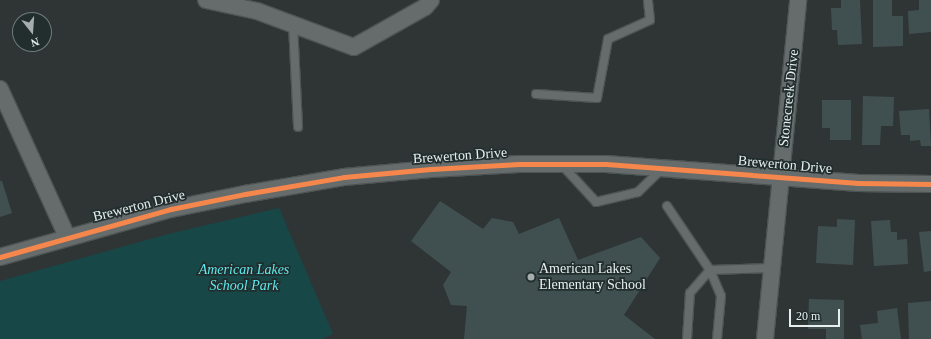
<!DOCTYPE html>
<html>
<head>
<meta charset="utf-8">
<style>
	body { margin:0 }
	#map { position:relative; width:931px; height:339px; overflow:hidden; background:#2f3535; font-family:Georgia,serif }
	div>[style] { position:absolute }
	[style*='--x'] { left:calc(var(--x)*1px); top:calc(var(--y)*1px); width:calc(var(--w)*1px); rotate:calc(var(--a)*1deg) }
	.green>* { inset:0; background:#184748 }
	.building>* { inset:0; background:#405051 }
	.roads { filter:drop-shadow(1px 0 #4d5353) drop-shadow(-1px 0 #4d5353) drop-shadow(0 1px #4d5353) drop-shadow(0 -1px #4d5353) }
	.service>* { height:8px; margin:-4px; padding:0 4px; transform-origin:4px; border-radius:4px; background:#666c6c }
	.minor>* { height:16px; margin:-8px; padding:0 8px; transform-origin:8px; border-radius:8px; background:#666c6c }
	.cycleway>* { height:5px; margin:-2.5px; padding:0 2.5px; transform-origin:2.5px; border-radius:2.5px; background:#f5874c }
	.dots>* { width:11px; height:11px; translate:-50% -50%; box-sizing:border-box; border:2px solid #222e2e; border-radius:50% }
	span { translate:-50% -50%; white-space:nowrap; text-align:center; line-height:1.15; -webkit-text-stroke:3.5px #222e2e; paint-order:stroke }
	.street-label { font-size:14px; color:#e6eeee }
	.poi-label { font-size:14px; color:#e6eeee }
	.left { translate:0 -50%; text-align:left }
	.park-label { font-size:14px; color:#5ee9ec; font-style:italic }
	.north { position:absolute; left:12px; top:12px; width:40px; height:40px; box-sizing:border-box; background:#222e2e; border:1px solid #707b7b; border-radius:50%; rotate:163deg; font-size:11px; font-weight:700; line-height:16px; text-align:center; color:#e6eeee }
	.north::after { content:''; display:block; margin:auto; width:14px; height:18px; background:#a6adad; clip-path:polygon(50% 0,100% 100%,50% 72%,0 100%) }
	.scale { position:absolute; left:789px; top:309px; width:51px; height:18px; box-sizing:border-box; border:2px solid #e6eeee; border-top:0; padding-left:5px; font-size:12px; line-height:14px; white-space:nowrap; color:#e6eeee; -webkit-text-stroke:3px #222e2e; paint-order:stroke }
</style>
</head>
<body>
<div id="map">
	<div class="green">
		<div style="clip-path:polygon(279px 208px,333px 334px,322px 339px,0 339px,0 281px,168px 234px)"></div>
	</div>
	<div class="building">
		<div style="clip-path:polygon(841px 0,860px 0,862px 44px,838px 45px,837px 30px,832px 30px,831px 8px,841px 8px)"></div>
		<div style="clip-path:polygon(873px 0,892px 0,892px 16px,903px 16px,903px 46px,873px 47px)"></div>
		<div style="clip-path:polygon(919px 0,931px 0,931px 32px,909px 34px,908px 11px,919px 10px)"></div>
		<div style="clip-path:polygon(863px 96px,894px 97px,893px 126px,881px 126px,880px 145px,862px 145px)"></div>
		<div style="clip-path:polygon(822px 100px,851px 100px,851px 140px,830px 140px,830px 128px,822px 128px)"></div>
		<div style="clip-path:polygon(929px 109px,931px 146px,921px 146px,920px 140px,910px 141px,910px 135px,901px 135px,899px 111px)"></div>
		<div style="clip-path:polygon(0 181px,2px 181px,12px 213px,0 217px)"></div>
		<div style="clip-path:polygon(440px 201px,483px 229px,492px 218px,513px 222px,519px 234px,559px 218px,578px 260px,641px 237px,660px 258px,624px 315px,655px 339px,464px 339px,467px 306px,451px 305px,443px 285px,451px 272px,411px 241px)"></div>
		<div style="clip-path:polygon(837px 219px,855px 220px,853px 265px,816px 263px,818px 226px,837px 227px)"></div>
		<div style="clip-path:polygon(890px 220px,891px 232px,897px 232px,897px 240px,907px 239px,908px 264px,874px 266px,871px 221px)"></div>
		<div style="clip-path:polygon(931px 231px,931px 271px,924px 272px,919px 232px)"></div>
		<div style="clip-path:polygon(809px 299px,844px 300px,844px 339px,826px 339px,826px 329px,808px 329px)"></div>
		<div style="clip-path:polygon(931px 301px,931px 339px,909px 339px,908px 303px)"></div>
		<div style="clip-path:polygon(897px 308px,901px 339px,862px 339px,860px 325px,878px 323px,877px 311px)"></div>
	</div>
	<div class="roads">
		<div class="service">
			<div style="--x:293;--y:24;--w:103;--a:87.2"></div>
			<div style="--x:536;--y:94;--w:61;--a:3.8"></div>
			<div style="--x:597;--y:98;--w:60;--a:-79.4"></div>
			<div style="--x:608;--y:39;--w:46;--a:-24.3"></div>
			<div style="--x:650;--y:20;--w:20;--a:-96"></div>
			<div style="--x:562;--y:165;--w:50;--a:47.4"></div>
			<div style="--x:596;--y:202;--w:43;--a:-13.4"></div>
			<div style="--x:638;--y:192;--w:35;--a:-44"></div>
			<div style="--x:667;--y:206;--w:77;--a:56.1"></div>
			<div style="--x:710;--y:270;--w:28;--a:67"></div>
			<div style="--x:721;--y:296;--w:43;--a:95.3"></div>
			<div style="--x:687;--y:339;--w:46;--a:-86.3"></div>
			<div style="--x:690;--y:293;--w:30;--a:-49"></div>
			<div style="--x:710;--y:270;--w:62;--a:-1.8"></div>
		</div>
		<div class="minor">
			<div style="--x:206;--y:0;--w:52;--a:12.2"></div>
			<div style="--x:257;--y:11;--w:103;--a:20.4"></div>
			<div style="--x:354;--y:47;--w:81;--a:-29.4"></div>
			<div style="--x:425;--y:7;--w:9;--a:-49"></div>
			<div style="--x:0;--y:89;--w:162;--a:65.6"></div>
			<div style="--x:0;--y:257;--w:178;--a:-15.7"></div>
			<div style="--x:171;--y:209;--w:76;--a:-11.5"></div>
			<div style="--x:245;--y:194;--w:100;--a:-9.7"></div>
			<div style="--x:344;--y:177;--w:87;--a:-5.3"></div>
			<div style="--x:431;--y:169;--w:88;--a:-3.3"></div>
			<div style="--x:519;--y:164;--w:87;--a:0"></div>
			<div style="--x:606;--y:164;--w:253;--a:4.3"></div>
			<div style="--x:858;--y:183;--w:73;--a:0.8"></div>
			<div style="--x:765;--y:339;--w:341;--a:-84.4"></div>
		</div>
	</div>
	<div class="cycleway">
		<div style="--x:0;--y:257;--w:178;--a:-15.7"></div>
		<div style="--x:171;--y:209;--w:76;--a:-11.5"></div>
		<div style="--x:245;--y:194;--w:100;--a:-9.7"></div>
		<div style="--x:344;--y:177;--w:87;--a:-5.3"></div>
		<div style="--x:431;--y:169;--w:88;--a:-3.3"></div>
		<div style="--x:519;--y:164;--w:87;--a:0"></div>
		<div style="--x:606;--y:164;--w:253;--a:4.3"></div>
		<div style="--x:858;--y:183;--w:73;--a:0.8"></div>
	</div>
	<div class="dots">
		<div style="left:531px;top:277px;background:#a6adad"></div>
	</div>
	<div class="street-label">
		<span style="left:789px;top:98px;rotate:-84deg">Stonecreek Drive</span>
		<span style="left:460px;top:156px;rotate:-4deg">Brewerton Drive</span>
		<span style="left:785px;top:165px;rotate:5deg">Brewerton Drive</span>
		<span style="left:139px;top:206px;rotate:-14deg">Brewerton Drive</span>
	</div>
	<div class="poi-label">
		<span class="left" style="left:539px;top:277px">American Lakes<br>Elementary School</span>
	</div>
	<div class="park-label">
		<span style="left:244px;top:278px">American Lakes<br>School Park</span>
	</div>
	<div class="north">N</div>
	<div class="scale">20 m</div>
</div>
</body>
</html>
